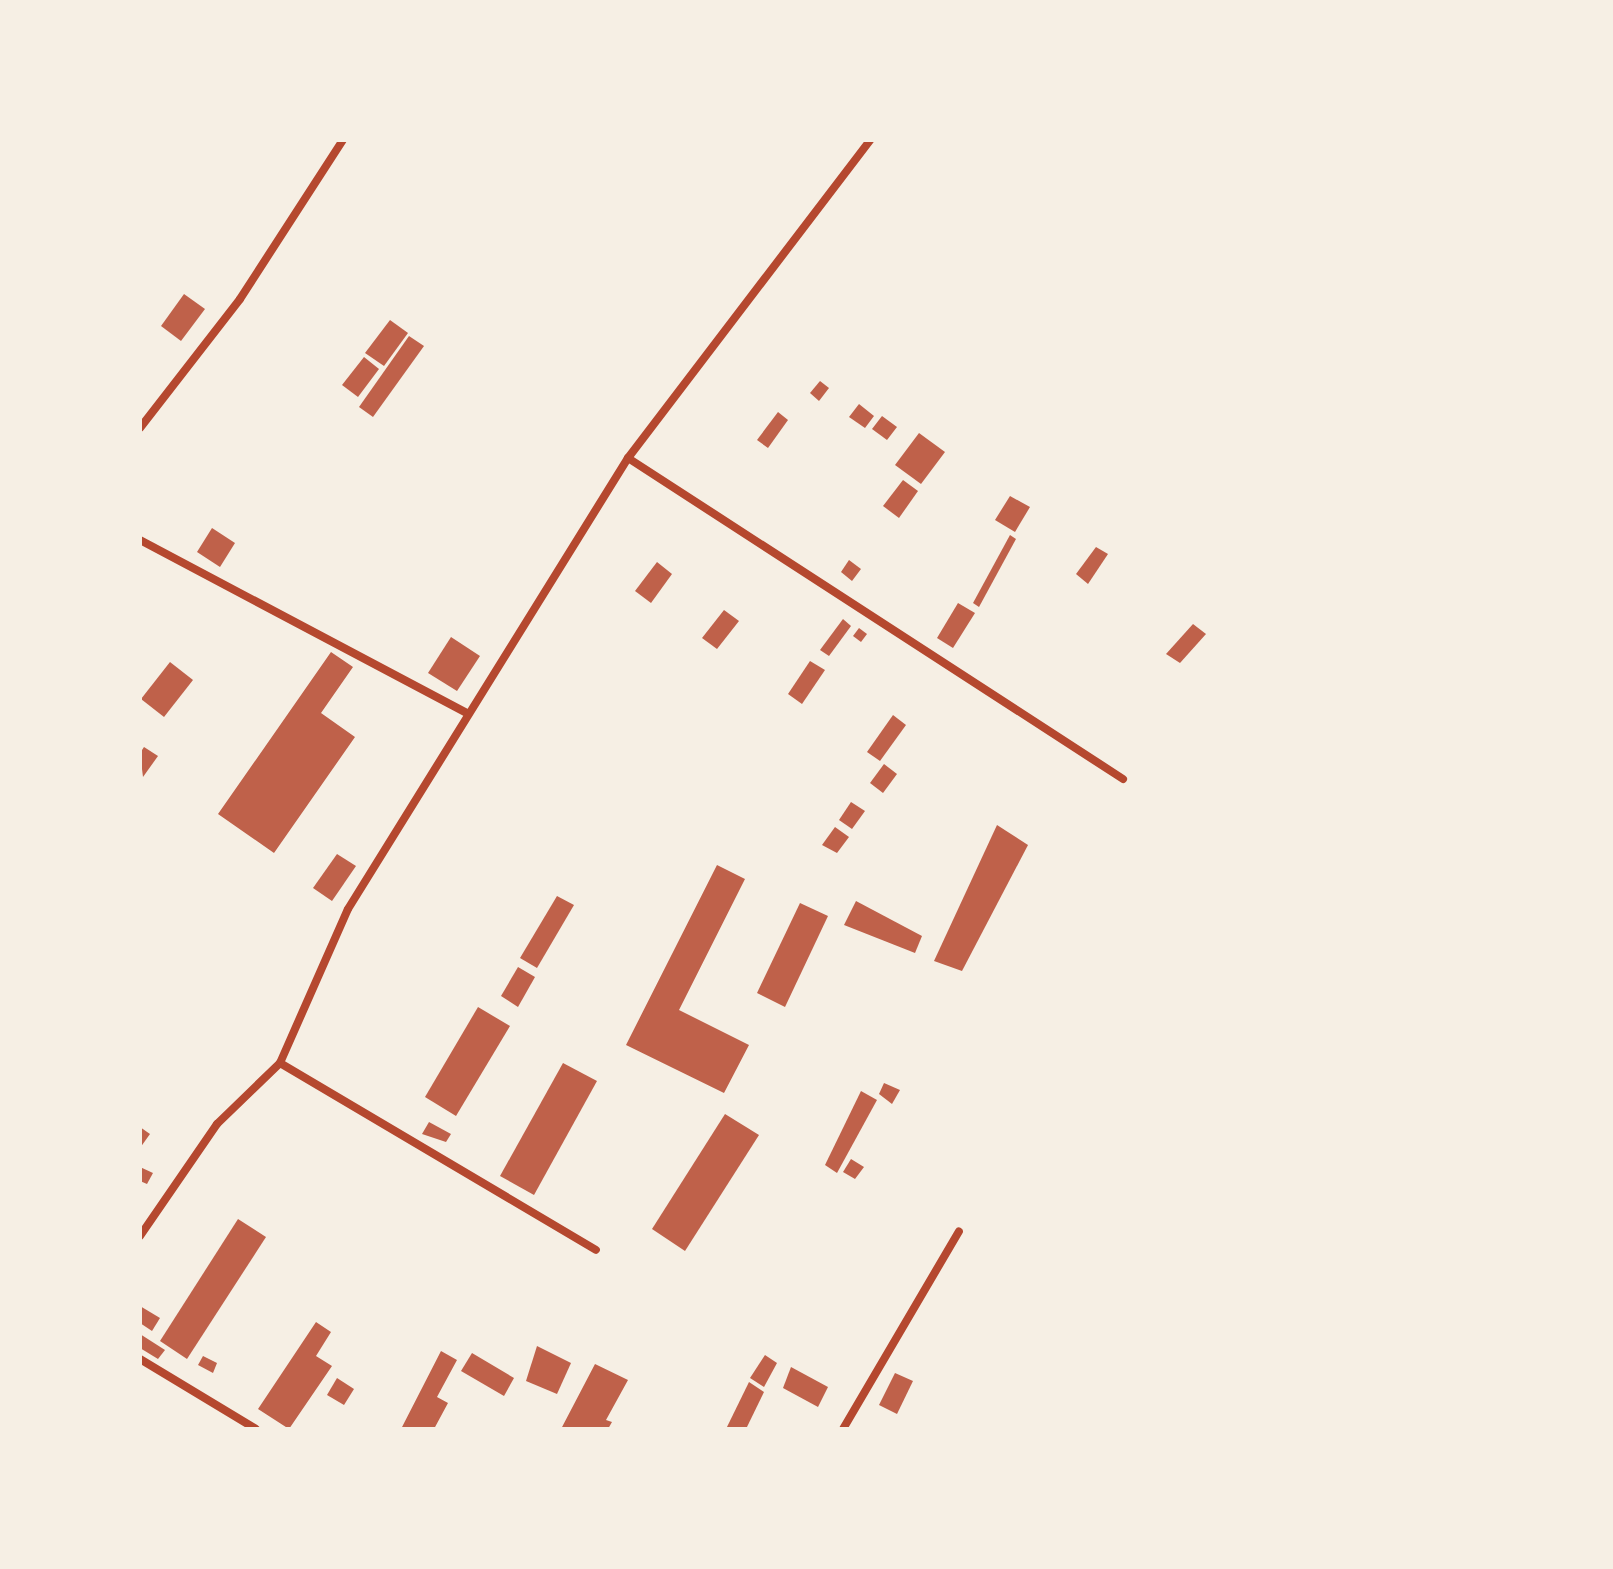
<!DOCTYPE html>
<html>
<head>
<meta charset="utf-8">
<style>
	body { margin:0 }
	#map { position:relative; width:1613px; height:1569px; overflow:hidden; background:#f6efe4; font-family:Rubik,sans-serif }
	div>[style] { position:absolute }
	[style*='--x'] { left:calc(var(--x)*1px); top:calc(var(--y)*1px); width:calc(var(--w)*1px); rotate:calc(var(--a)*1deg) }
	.building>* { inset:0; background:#bf614a }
	.minor>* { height:8px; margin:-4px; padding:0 4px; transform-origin:4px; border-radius:4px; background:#b5482f }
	span { translate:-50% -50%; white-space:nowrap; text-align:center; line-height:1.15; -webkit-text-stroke:6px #f6efe4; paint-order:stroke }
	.frame { position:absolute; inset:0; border:142px solid #f6efe4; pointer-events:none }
</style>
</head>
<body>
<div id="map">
	<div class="building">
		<div style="clip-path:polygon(184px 294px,205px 309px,181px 341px,161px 326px)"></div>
		<div style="clip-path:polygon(390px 320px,408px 333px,384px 366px,365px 353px)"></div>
		<div style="clip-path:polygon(409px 336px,424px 346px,373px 417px,359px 407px)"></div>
		<div style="clip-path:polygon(364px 357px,379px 369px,358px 397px,342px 385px)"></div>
		<div style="clip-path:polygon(820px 381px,829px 388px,819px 401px,810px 393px)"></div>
		<div style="clip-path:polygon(859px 404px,874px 416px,865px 428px,849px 417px)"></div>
		<div style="clip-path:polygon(778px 412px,788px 420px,768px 448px,757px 440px)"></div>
		<div style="clip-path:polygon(882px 416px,897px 427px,887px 440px,872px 429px)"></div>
		<div style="clip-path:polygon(919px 433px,945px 452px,921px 484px,895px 465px)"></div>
		<div style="clip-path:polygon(903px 480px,918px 491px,899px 518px,883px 506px)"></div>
		<div style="clip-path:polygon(1010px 496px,1030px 507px,1015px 532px,995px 520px)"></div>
		<div style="clip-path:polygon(212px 528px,235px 543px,220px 567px,197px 552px)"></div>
		<div style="clip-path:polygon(1010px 535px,1016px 539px,979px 607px,973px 603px)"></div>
		<div style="clip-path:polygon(1096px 547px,1108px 554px,1088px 584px,1076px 574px)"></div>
		<div style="clip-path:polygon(849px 560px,861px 569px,852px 581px,841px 572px)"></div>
		<div style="clip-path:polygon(657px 562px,672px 574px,651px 603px,635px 591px)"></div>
		<div style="clip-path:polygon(958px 603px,975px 613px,953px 648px,937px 638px)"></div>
		<div style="clip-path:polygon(724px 610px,739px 621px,717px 649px,702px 638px)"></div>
		<div style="clip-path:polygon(843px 619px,851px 626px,829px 656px,820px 650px)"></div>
		<div style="clip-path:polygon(1193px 624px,1206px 634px,1180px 663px,1166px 654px)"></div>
		<div style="clip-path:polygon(859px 628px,867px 634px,861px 642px,853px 636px)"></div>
		<div style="clip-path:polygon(451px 637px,480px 656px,457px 691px,428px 673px)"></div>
		<div style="clip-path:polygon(331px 652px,353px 667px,321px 713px,355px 737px,274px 853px,218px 814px)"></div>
		<div style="clip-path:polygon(810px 661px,825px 670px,802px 704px,788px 694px)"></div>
		<div style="clip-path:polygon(170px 662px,193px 680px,164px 717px,141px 699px)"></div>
		<div style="clip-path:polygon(893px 715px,906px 725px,880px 761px,867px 752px)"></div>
		<div style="clip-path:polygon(144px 747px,158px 756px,143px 777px,140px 753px)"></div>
		<div style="clip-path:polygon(884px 764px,897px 774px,883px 793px,870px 783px)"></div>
		<div style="clip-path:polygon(851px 802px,865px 811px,852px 829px,839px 820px)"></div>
		<div style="clip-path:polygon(997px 825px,1028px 845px,962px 971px,934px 961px)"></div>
		<div style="clip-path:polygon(835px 827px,849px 837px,837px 853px,822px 845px)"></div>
		<div style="clip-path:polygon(337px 854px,356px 866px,332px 901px,313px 888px)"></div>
		<div style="clip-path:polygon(717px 865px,745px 879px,679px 1010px,749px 1045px,724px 1093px,626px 1045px)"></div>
		<div style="clip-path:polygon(557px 896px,574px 905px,537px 968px,520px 958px)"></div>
		<div style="clip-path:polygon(856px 901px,922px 936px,915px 953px,844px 925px)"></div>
		<div style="clip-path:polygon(800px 903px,828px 916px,785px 1007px,757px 993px)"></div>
		<div style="clip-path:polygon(518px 967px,535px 977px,518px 1007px,501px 996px)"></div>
		<div style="clip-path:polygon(478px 1007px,510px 1026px,456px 1116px,425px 1097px)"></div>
		<div style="clip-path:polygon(563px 1063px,597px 1081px,534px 1195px,500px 1176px)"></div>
		<div style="clip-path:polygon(884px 1083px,900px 1090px,892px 1104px,879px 1094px)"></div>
		<div style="clip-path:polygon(861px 1091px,877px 1100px,837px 1173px,825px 1165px)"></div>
		<div style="clip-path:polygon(725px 1114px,759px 1135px,685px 1251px,652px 1229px)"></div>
		<div style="clip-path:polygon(429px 1122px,451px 1134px,446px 1142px,422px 1134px)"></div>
		<div style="clip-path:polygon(140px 1127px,150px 1134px,140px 1148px)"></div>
		<div style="clip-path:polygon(851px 1159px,864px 1167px,855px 1179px,843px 1172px)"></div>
		<div style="clip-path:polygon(140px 1167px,153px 1173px,147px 1184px,140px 1181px)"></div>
		<div style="clip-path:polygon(238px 1219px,266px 1237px,187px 1359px,160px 1341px)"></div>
		<div style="clip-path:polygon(140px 1306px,160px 1318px,152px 1331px,140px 1323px)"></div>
		<div style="clip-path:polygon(316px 1322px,331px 1332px,316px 1356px,332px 1366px,289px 1429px,258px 1409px)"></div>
		<div style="clip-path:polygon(140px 1334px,165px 1350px,158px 1359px,140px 1348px)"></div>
		<div style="clip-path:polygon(537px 1346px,571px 1363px,557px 1394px,526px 1381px)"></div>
		<div style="clip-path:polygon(441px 1351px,457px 1360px,437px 1397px,448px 1403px,434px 1429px,401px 1429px)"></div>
		<div style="clip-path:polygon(472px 1353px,514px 1378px,504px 1396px,461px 1371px)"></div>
		<div style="clip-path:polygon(765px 1355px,777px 1363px,764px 1387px,750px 1378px)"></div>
		<div style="clip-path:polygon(203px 1356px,217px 1363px,213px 1373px,198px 1365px)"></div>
		<div style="clip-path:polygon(595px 1364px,628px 1380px,606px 1420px,612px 1422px,608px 1429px,561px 1429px)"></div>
		<div style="clip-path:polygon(791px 1367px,828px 1387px,818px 1407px,783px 1388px)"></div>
		<div style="clip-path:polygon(895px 1373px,913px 1381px,897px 1414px,879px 1405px)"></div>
		<div style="clip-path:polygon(337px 1378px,354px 1389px,344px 1405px,327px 1395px)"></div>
		<div style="clip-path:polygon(749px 1382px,764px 1392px,746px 1429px,726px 1429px)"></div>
	</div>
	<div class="minor">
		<div style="--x:140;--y:428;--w:163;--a:-52.2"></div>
		<div style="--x:240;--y:299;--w:189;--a:-57.1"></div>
		<div style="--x:628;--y:458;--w:590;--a:32.96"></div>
		<div style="--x:140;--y:540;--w:370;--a:27.9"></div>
		<div style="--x:280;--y:1063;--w:367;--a:30.6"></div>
		<div style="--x:140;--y:1236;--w:136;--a:-55.5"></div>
		<div style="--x:217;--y:1124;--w:88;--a:-44.1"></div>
		<div style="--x:280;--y:1063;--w:168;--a:-66.2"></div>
		<div style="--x:348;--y:909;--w:531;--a:-58.17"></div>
		<div style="--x:628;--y:458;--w:400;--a:-52.7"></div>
		<div style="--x:140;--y:1359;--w:135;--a:31.1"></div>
		<div style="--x:843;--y:1429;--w:229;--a:-59.6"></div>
	</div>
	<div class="frame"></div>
</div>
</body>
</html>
